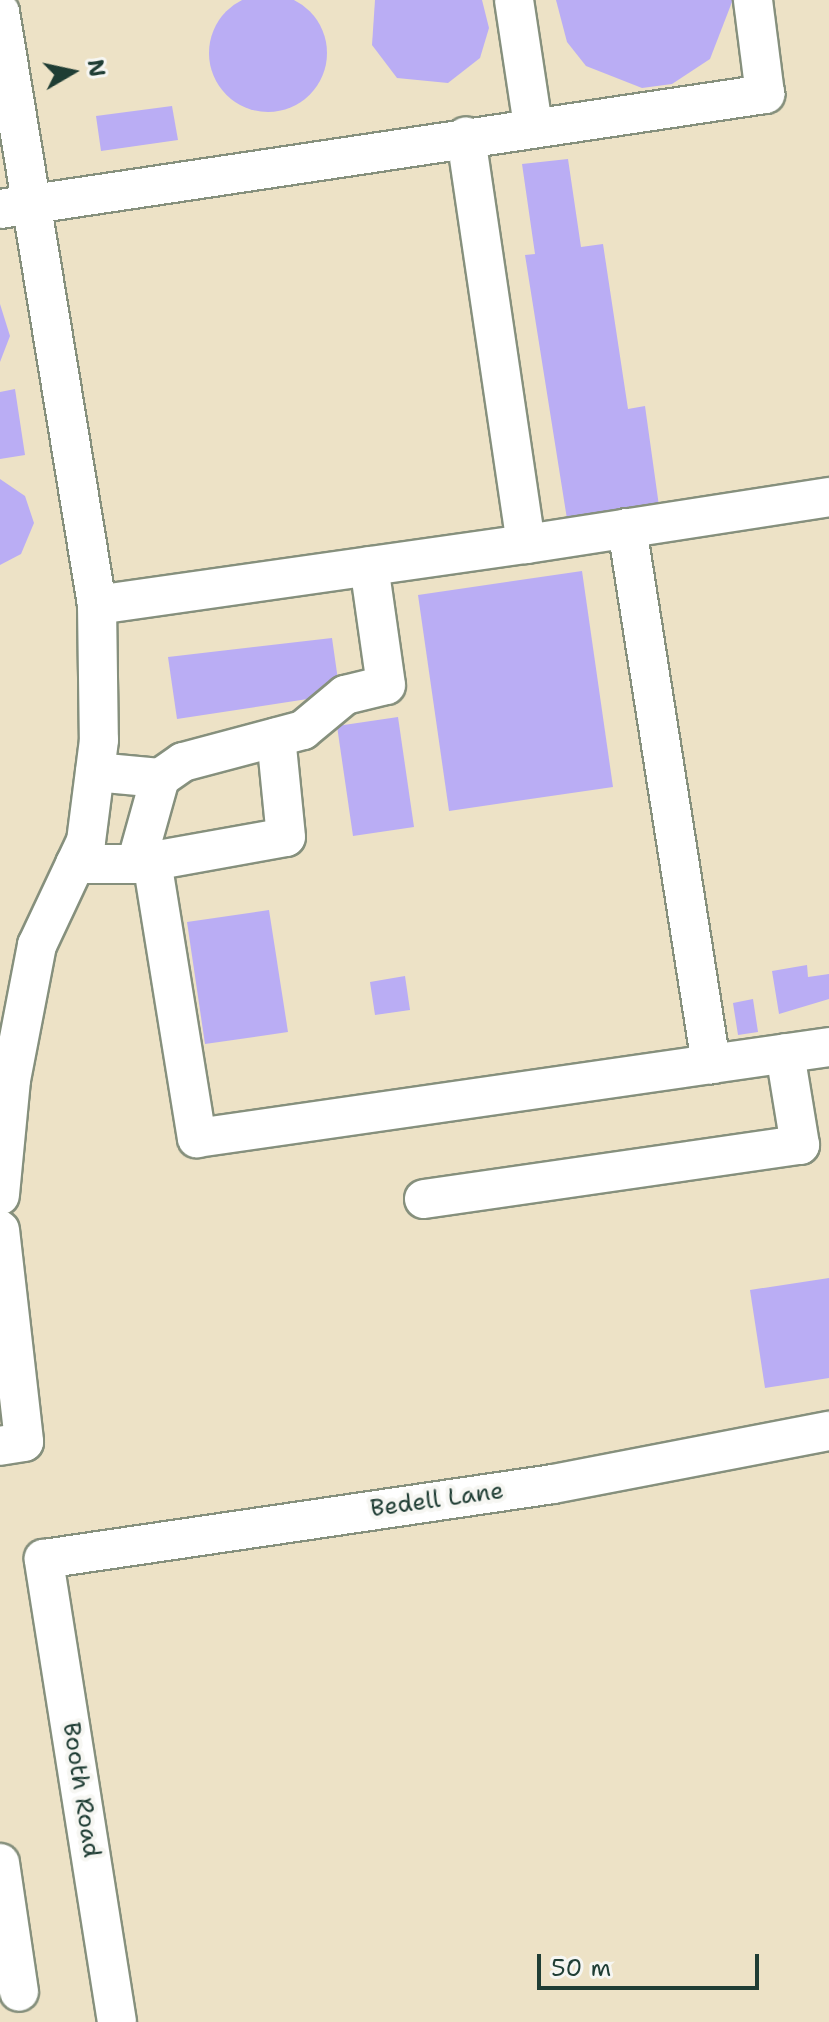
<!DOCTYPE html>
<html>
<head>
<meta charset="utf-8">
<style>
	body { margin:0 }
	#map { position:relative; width:829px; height:2022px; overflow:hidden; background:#ede2c6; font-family:"Shantell Sans",sans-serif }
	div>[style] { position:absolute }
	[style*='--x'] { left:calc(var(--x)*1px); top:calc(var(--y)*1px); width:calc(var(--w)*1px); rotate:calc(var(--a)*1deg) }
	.building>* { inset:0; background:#baadf4 }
	.round { border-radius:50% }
	.roads { filter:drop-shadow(2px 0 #86907d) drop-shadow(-2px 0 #86907d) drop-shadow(0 2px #86907d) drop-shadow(0 -2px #86907d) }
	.minor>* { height:38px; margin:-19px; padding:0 19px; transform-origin:19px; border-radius:19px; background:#fff }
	span { translate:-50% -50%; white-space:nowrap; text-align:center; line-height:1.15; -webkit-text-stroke:8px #f6f6f2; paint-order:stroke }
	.street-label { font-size:24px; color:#1f3d34 }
	.north { position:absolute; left:32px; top:32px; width:80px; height:80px; -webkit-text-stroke:6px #f6f6f2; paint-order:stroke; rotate:81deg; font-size:22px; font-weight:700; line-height:32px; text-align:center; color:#1f3d34 }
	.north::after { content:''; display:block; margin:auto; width:28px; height:36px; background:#1f3d34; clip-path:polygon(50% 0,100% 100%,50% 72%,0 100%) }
	.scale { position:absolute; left:537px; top:1954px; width:222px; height:36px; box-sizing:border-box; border:4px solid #1f3d34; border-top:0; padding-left:10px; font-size:24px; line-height:28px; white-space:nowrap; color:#1f3d34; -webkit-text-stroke:6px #f6f6f2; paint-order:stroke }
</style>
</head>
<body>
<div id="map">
	<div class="building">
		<div class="round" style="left:209px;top:-6px;width:118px;height:118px"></div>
		<div style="clip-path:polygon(375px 0,482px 0,489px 28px,480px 58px,448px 83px,397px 78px,372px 45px)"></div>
		<div style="clip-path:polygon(556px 0,732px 0,732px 2px,710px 59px,672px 84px,642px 88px,586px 66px,567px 42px)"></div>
		<div style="clip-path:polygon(172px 106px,178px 140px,101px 151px,96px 116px)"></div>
		<div style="clip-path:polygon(568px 159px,581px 247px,603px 244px,628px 409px,645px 406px,659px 506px,567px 519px,525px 255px,535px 254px,522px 164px)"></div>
		<div style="clip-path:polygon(0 304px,10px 336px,0 362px)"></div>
		<div style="clip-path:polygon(15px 389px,25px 455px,0 459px,0 392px)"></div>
		<div style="clip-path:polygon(0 479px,25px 496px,34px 523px,21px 554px,0 565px)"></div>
		<div style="clip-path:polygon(582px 571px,613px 787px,449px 811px,418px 595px)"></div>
		<div style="clip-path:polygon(332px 638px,340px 694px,177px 719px,168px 657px)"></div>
		<div style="clip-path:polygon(398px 717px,414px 827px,353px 836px,337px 726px)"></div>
		<div style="clip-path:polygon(269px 910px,288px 1032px,205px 1044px,187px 922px)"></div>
		<div style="clip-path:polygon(807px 965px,808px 977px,829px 974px,829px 999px,779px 1014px,772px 971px)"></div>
		<div style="clip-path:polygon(405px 976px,410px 1010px,375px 1015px,370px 982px)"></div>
		<div style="clip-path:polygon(753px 999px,758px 1032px,738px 1035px,733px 1003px)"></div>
		<div style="clip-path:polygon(829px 1278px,829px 1378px,765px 1388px,750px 1290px)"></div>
	</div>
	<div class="roads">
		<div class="minor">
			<div style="--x:514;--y:0;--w:126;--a:81.4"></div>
			<div style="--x:0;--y:12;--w:601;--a:80.71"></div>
			<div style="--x:97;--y:605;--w:135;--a:89.2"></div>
			<div style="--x:99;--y:740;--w:102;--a:97.3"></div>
			<div style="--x:86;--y:841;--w:115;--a:115.2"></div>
			<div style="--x:37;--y:945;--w:137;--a:100.9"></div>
			<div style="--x:11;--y:1080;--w:116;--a:95.5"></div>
			<div style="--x:0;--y:209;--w:774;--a:-8.55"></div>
			<div style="--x:765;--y:94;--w:95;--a:-97.3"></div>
			<div style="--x:627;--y:528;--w:543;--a:81.09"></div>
			<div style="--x:526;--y:544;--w:307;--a:-8.8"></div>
			<div style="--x:97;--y:605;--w:433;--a:-8.1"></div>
			<div style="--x:526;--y:544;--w:412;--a:-98.4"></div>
			<div style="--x:95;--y:772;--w:65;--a:5.3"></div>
			<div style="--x:160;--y:778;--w:28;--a:-35"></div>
			<div style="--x:183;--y:762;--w:124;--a:-14.9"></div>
			<div style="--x:303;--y:730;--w:55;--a:-39.8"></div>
			<div style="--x:345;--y:695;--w:42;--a:-13.7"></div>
			<div style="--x:386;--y:685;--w:120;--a:-98.1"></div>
			<div style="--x:152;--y:861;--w:281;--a:80.8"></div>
			<div style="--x:197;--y:1138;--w:639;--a:-8.19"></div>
			<div style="--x:75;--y:864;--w:61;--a:0"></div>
			<div style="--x:136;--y:864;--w:89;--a:-74.4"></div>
			<div style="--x:136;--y:864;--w:152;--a:-10.2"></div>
			<div style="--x:286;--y:837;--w:100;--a:-95.7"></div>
			<div style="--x:424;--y:1199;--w:380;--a:-8.2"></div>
			<div style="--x:800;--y:1145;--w:93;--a:-99.3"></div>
			<div style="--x:0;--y:1230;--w:213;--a:83.5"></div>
			<div style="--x:24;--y:1442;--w:24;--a:171"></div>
			<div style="--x:0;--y:1863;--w:130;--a:81.6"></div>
			<div style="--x:117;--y:2022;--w:469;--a:-99"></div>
			<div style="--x:44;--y:1559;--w:514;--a:-8.38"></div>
			<div style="--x:553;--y:1484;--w:281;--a:-10.9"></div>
		</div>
	</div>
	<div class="street-label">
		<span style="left:437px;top:1500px;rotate:-8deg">Bedell Lane</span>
		<span style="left:81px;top:1790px;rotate:81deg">Booth Road</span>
	</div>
	<div class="north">N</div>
	<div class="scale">50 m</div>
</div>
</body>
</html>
